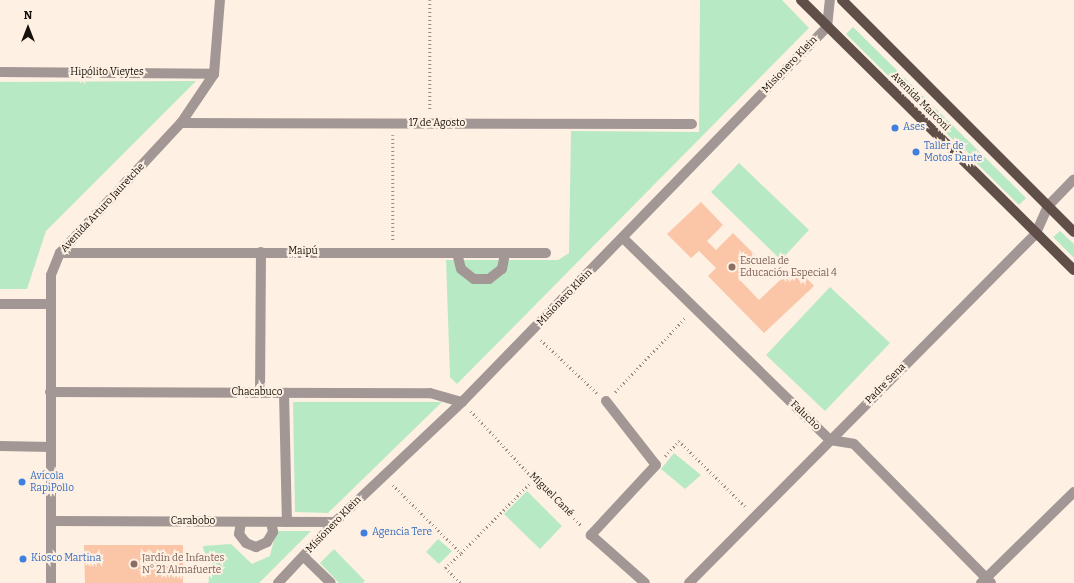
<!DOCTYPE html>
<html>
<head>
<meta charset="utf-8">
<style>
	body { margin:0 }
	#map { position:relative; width:1074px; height:583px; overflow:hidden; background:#fef0e2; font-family:Bitter,serif }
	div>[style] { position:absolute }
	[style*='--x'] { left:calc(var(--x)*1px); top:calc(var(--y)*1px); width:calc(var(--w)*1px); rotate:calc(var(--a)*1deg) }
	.green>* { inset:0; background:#b8e9c5 }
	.building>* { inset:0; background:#fac6a7 }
	.path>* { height:2.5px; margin-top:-1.25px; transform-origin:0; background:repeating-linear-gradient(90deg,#958b81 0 1px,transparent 0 4px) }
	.minor>* { height:10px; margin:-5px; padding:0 5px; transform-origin:5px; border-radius:5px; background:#a29795 }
	.major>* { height:10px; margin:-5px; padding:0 5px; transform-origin:5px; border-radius:5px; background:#604e49 }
	.dots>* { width:11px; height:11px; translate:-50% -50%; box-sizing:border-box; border:2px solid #fef0e2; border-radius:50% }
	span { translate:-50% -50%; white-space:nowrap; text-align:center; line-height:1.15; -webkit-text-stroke:4px #fef0e2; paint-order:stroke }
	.street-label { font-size:10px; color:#16110b }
	.shop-label { font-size:10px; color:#366cbe }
	.left { translate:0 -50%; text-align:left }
	.education-label { font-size:10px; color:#785e54 }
	.north { position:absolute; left:8px; top:8px; width:40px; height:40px; -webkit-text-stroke:3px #fef0e2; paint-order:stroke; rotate:0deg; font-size:11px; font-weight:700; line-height:16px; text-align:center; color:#16110b }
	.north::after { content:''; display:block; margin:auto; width:14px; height:18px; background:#16110b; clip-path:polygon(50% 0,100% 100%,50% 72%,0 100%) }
</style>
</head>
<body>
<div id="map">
	<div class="green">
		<div style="clip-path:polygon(700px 0,782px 0,809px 28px,457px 384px,450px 377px,446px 260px,558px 260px,569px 253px,571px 131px,699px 132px)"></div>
		<div style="clip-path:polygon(853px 27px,1026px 198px,1019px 205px,846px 34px)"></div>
		<div style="clip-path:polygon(196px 81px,46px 231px,27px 289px,0 289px,0 82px)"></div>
		<div style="clip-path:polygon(739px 163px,809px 230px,781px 260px,711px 192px)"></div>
		<div style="clip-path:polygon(1060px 231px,1074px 244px,1074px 258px,1053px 237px)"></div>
		<div style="clip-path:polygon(830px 287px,890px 343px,825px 411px,766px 355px)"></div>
		<div style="clip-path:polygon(293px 402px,442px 402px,328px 513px,295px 512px)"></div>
		<div style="clip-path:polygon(674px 453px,701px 475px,685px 489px,661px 469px)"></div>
		<div style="clip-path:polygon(527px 491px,562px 526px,540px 549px,504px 514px)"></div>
		<div style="clip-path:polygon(276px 531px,311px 531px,259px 583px,208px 583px,209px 581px,203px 546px,231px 544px,252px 564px,270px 556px)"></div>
		<div style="clip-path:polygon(438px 539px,452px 551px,439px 564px,426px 552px)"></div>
		<div style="clip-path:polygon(334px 549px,365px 581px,363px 583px,339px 583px,320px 563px)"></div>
	</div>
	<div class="building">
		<div style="clip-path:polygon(701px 202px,723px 225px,707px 241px,716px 250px,733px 233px,758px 258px,738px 278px,759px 300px,795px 266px,814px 286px,764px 333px,708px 276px,716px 268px,699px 251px,691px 258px,667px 234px)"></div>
		<div style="clip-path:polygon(84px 545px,183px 545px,183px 583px,85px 583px)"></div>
	</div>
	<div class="path">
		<div style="--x:430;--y:0;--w:111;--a:90"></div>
		<div style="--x:393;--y:135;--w:105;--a:90"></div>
		<div style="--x:541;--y:340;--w:77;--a:43.4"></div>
		<div style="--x:615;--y:392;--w:102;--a:-46.6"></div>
		<div style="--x:471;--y:411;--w:93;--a:47.2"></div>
		<div style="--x:534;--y:479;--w:67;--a:44.4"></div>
		<div style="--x:665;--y:456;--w:21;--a:-47"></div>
		<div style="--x:679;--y:441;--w:95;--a:44.6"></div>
		<div style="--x:393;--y:485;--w:96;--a:45"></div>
		<div style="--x:461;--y:553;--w:104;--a:-45.4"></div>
		<div style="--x:460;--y:583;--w:21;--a:-135"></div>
		<div style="--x:445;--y:568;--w:22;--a:-43"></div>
	</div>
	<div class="minor">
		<div style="--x:0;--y:72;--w:214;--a:0.5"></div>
		<div style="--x:181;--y:123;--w:511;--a:0.11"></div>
		<div style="--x:623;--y:238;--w:289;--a:44.3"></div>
		<div style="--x:830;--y:440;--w:24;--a:9"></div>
		<div style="--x:854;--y:444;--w:195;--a:45.4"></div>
		<div style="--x:60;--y:253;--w:486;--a:0"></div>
		<div style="--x:457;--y:253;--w:16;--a:76"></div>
		<div style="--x:461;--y:269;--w:16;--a:38"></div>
		<div style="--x:474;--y:279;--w:15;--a:0"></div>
		<div style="--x:489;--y:279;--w:16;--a:-38"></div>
		<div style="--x:502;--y:269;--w:16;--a:-79"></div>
		<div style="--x:0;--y:304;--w:50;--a:0"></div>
		<div style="--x:50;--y:392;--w:380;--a:0.2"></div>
		<div style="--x:430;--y:393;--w:33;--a:16"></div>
		<div style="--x:260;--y:393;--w:141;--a:-89.6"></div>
		<div style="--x:284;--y:393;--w:129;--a:88.7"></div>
		<div style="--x:606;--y:401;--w:81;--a:52"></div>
		<div style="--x:656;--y:465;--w:96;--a:132.9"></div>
		<div style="--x:591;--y:535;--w:72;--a:41.6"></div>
		<div style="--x:0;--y:446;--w:51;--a:1.1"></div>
		<div style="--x:51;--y:521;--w:284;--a:0.2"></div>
		<div style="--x:241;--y:522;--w:12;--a:99"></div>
		<div style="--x:239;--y:534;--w:11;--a:52"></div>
		<div style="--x:246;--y:543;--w:11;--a:22"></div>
		<div style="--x:256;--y:547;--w:12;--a:-24"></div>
		<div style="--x:267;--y:542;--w:12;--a:-59"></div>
		<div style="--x:273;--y:532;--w:10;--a:-101"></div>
		<div style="--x:304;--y:557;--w:37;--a:44"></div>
		<div style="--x:51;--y:583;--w:308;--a:-90"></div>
		<div style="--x:51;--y:275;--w:24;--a:-68"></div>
		<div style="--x:60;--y:253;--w:178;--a:-47.1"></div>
		<div style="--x:181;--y:123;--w:59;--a:-56"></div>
		<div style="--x:214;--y:74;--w:74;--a:-85.4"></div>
		<div style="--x:278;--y:583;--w:83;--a:-46.9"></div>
		<div style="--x:335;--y:522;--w:175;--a:-43.4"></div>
		<div style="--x:462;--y:402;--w:523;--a:-45.77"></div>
		<div style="--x:827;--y:27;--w:27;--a:-84"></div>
		<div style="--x:689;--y:583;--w:493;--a:-45.2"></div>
		<div style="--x:1036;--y:233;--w:30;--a:-66"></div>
		<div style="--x:1048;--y:206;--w:37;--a:-46"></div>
		<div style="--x:981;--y:583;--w:130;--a:-44.4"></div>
	</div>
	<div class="major">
		<div style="--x:801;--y:0;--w:384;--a:44.7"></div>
		<div style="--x:842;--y:0;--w:328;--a:45"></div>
	</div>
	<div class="dots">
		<div style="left:895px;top:128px;background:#3f7fe0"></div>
		<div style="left:916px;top:152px;background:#3f7fe0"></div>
		<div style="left:732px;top:267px;background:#8d6e63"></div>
		<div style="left:22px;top:482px;background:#3f7fe0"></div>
		<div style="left:364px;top:533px;background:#3f7fe0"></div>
		<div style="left:23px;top:559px;background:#3f7fe0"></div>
		<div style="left:134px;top:564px;background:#8d6e63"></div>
	</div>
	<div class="street-label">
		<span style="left:790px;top:65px;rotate:-46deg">Misionero Klein</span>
		<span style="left:107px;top:73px">Hipólito Vieytes</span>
		<span style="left:920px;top:102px;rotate:45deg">Avenida Marconi</span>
		<span style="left:437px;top:124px">17 de Agosto</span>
		<span style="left:103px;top:208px;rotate:-47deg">Avenida Arturo Jauretche</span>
		<span style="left:303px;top:252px">Maipú</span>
		<span style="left:565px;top:298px;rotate:-46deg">Misionero Klein</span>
		<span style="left:886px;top:384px;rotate:-45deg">Padre Sena</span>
		<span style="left:257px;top:393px">Chacabuco</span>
		<span style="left:805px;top:416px;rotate:44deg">Falucho</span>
		<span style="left:551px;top:495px;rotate:45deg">Miguel Cané</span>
		<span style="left:193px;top:522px">Carabobo</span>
		<span style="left:334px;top:525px;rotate:-46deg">Misionero Klein</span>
	</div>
	<div class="shop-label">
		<span class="left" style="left:903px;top:128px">Ases</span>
		<span class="left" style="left:924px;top:152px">Taller de<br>Motos Dante</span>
		<span class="left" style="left:30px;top:482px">Avícola<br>RapiPollo</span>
		<span class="left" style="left:372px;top:533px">Agencia Tere</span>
		<span class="left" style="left:31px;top:559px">Kiosco Martina</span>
	</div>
	<div class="education-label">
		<span class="left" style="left:740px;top:267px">Escuela de<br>Educación Especial 4</span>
		<span class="left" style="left:142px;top:564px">Jardín de Infantes<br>N° 21 Almafuerte</span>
	</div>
	<div class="north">N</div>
</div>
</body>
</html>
